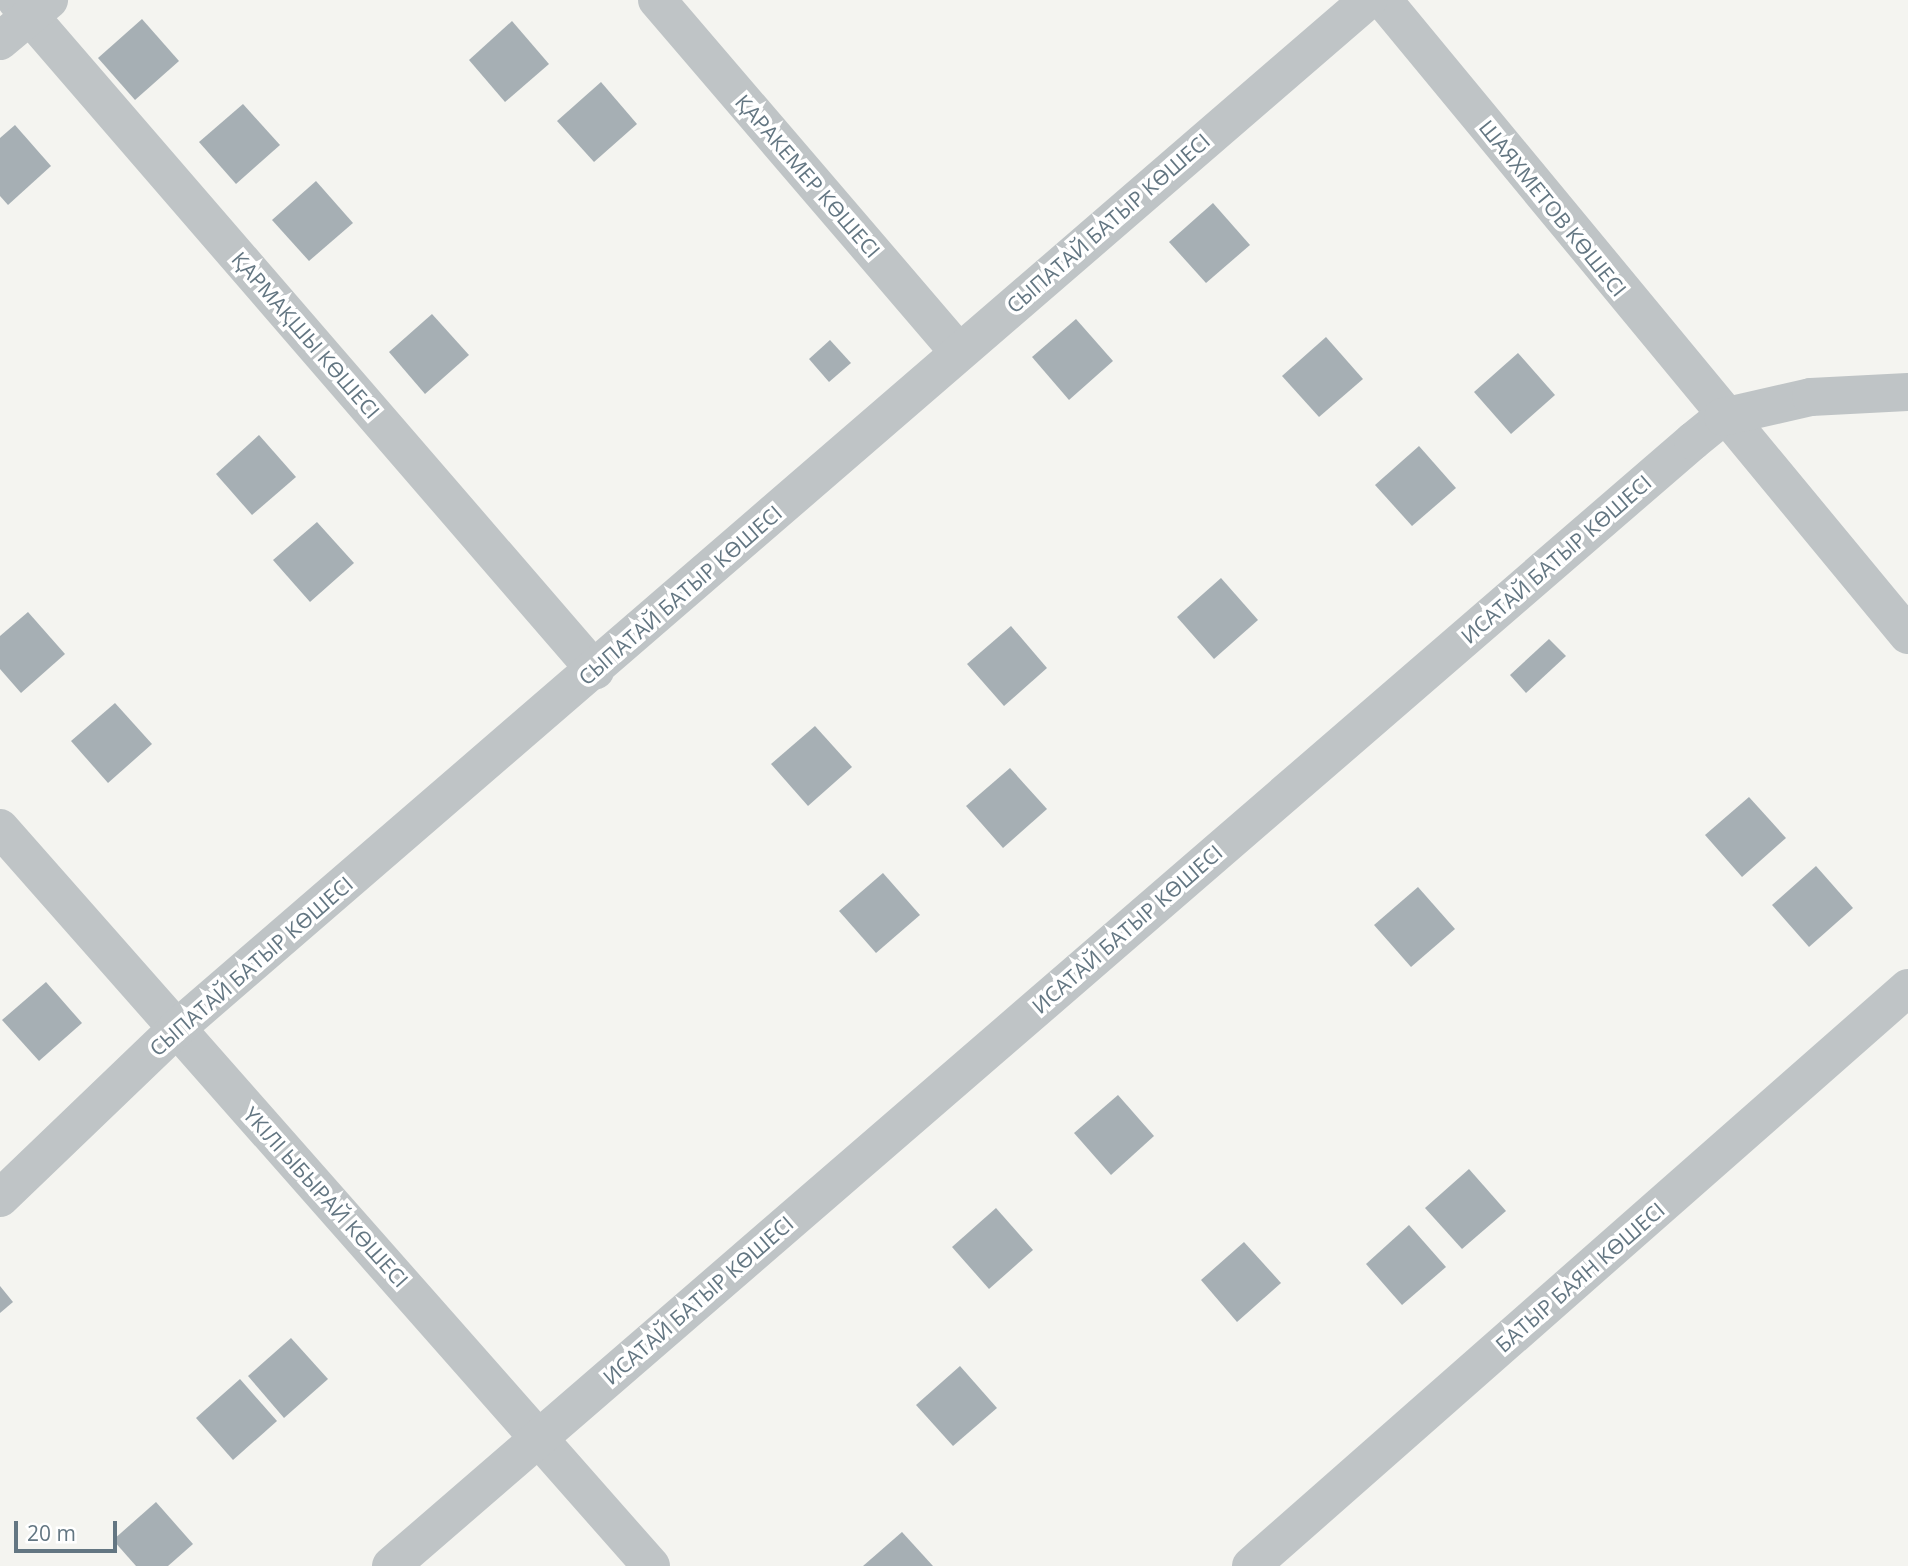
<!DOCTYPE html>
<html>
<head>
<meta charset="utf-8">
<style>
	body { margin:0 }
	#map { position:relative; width:1908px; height:1566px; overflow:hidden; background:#f4f4f0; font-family:"Open Sans",sans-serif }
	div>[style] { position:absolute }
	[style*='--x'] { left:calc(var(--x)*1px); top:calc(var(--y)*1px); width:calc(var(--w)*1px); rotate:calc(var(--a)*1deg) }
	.building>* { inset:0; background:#a6afb4 }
	.minor>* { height:38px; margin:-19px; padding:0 19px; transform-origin:19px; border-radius:19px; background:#bfc4c6 }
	span { translate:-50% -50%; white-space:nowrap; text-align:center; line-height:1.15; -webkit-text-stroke:7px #fff; paint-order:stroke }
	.street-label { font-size:21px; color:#637682 }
	.scale { position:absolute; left:14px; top:1521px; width:103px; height:32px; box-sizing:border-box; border:4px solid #637682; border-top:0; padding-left:9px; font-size:21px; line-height:24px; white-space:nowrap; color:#637682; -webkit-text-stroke:5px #fff; paint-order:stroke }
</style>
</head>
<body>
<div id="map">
	<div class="building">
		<div style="clip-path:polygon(142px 19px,179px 61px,135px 100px,98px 58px)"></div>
		<div style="clip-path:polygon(512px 21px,549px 64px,505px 102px,469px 60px)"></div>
		<div style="clip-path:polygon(601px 82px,637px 124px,594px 162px,557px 121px)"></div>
		<div style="clip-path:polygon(243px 104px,280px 145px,236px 184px,199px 142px)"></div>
		<div style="clip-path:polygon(15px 125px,51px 166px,8px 205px,0 196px,0 138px)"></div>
		<div style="clip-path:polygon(316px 181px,353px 223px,309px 261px,272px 220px)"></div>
		<div style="clip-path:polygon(1213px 203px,1250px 245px,1206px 283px,1169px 242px)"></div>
		<div style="clip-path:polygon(432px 314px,469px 355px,425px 394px,389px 352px)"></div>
		<div style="clip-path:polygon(1076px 319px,1113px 361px,1069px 400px,1032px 357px)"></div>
		<div style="clip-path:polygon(1326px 337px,1363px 379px,1319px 417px,1282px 376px)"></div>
		<div style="clip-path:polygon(830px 340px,851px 363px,829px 382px,809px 359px)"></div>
		<div style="clip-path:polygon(1518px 353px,1555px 395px,1511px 434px,1474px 392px)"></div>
		<div style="clip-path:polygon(259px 435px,296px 477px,252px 515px,216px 474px)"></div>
		<div style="clip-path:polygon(1419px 446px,1456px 488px,1412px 526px,1375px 485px)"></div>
		<div style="clip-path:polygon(317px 522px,354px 563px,310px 602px,273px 560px)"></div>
		<div style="clip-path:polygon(1221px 578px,1258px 620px,1214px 659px,1177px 617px)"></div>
		<div style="clip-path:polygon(28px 612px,65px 654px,21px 693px,0 669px,0 636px)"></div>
		<div style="clip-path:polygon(1011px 626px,1047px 668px,1004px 706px,967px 664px)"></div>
		<div style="clip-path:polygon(1549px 639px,1566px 656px,1526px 693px,1510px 675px)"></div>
		<div style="clip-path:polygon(115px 703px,152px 744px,108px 783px,71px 741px)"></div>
		<div style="clip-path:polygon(815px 726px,852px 767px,808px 806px,771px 764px)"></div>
		<div style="clip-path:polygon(1010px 768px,1047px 809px,1003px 848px,966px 806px)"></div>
		<div style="clip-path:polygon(1749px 797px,1786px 838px,1742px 877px,1705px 835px)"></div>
		<div style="clip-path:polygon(1816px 866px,1853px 908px,1809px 947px,1772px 905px)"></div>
		<div style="clip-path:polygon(883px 873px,920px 915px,876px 953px,839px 911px)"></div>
		<div style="clip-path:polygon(1418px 887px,1455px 929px,1411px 967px,1374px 925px)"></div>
		<div style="clip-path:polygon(46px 982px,82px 1023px,39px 1061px,2px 1020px)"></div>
		<div style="clip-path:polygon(1118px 1095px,1154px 1136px,1111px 1175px,1074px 1133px)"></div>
		<div style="clip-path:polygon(1469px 1169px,1506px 1211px,1462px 1249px,1425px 1208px)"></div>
		<div style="clip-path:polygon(996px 1208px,1033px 1250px,989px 1289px,952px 1247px)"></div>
		<div style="clip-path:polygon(1409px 1225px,1446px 1267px,1402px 1305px,1366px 1264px)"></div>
		<div style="clip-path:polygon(1244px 1242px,1281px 1283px,1237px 1322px,1201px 1280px)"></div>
		<div style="clip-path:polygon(0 1286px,13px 1302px,0 1313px)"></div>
		<div style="clip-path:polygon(291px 1338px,328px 1379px,284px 1418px,248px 1376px)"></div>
		<div style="clip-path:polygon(960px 1366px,997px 1408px,953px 1446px,916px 1405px)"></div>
		<div style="clip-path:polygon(240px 1379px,277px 1421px,233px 1460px,196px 1418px)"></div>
		<div style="clip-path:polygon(156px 1502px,193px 1544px,168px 1566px,136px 1566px,113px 1540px)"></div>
		<div style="clip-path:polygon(902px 1532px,933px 1566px,863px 1566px)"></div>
	</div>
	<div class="minor">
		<div style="--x:16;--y:0;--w:886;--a:49.17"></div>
		<div style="--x:657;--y:0;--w:464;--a:49.4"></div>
		<div style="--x:1383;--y:0;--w:824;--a:50.42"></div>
		<div style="--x:0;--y:41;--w:64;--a:-39.9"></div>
		<div style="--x:0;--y:828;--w:984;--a:48.58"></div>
		<div style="--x:0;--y:1198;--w:244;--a:-43.8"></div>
		<div style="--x:176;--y:1029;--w:1575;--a:-40.8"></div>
		<div style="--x:391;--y:1566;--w:1721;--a:-40.83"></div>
		<div style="--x:1693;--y:441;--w:38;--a:-39"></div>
		<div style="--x:1723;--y:417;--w:90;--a:-12.8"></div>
		<div style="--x:1811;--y:397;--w:97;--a:-3"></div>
		<div style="--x:1251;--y:1566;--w:875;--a:-41.34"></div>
	</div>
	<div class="street-label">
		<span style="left:808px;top:176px;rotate:49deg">ҚАРАКЕМЕР КӨШЕСІ</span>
		<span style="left:1553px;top:208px;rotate:51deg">ШАЯХМЕТОВ КӨШЕСІ</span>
		<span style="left:1108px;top:223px;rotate:-41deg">СЫПАТАЙ БАТЫР КӨШЕСІ</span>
		<span style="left:306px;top:335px;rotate:49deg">ҚАРМАҚШЫ КӨШЕСІ</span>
		<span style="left:1556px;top:559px;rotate:-41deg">ИСАТАЙ БАТЫР КӨШЕСІ</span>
		<span style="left:680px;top:595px;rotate:-41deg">СЫПАТАЙ БАТЫР КӨШЕСІ</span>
		<span style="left:1127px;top:929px;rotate:-41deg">ИСАТАЙ БАТЫР КӨШЕСІ</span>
		<span style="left:251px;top:966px;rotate:-41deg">СЫПАТАЙ БАТЫР КӨШЕСІ</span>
		<span style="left:326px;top:1197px;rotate:48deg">ҮКІЛІ ЫБЫРАЙ КӨШЕСІ</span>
		<span style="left:1580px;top:1277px;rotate:-41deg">БАТЫР БАЯН КӨШЕСІ</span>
		<span style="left:698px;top:1300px;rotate:-41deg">ИСАТАЙ БАТЫР КӨШЕСІ</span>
	</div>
	<div class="scale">20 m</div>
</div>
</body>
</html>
